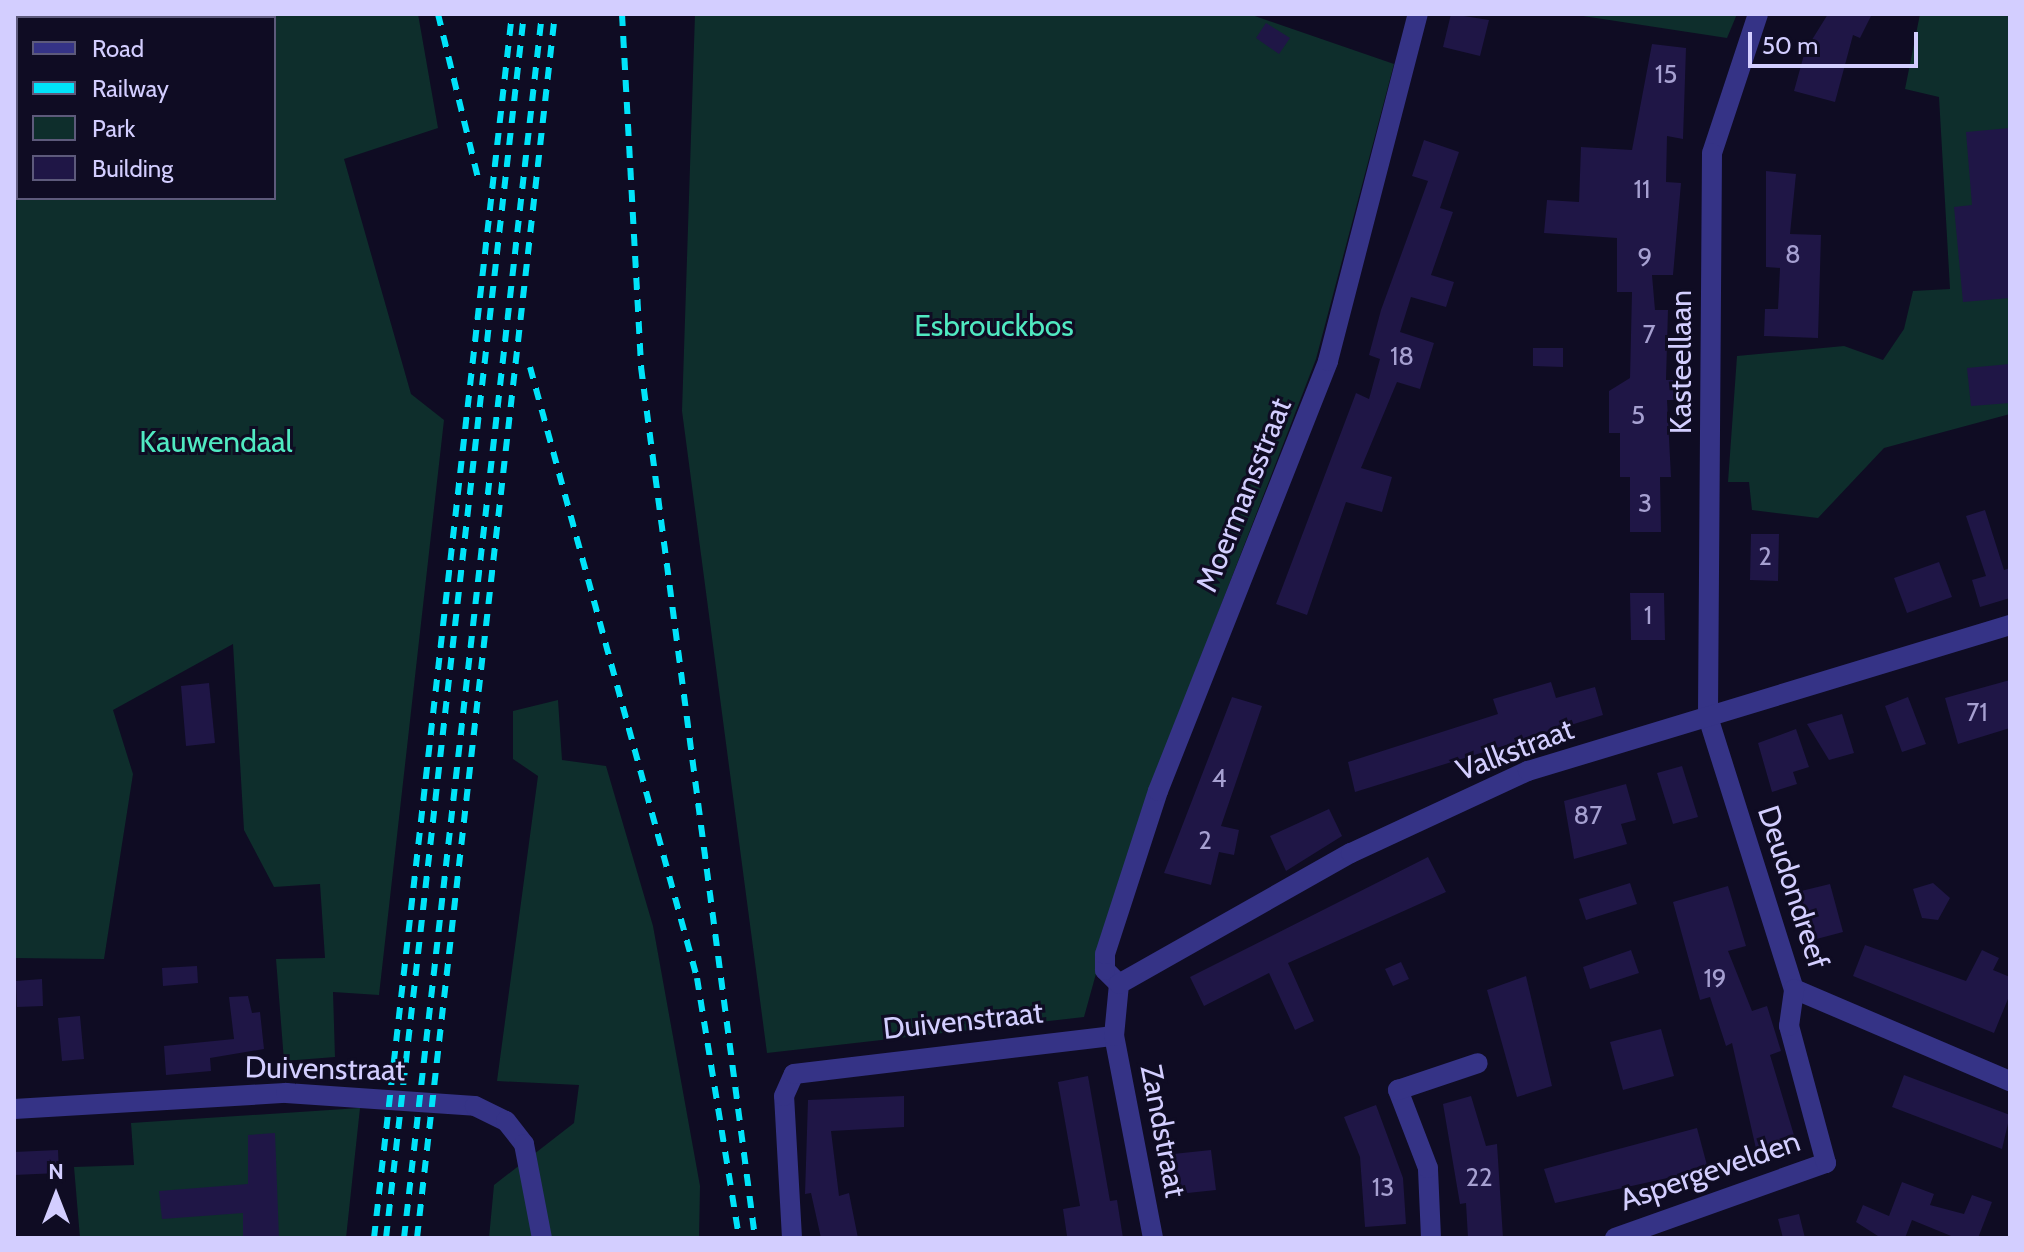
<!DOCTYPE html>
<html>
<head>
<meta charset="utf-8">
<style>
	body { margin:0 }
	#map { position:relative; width:2024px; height:1252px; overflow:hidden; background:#0f0c23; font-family:Cabin,sans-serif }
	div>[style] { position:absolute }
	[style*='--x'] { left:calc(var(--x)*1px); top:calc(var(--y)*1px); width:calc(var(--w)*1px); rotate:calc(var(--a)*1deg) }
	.green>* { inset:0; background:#0e2e2c }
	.building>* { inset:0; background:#1f1646 }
	.minor>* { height:20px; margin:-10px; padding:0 10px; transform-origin:10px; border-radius:10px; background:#353386 }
	.rail>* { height:6px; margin-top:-3px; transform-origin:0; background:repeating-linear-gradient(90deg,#00e3f9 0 12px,transparent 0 22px) }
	span { translate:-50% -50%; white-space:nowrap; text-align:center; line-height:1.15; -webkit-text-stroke:6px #0f0c23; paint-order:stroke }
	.number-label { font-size:26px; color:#a6a0d1 }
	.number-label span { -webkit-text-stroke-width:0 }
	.park-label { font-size:30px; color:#50e9c1 }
	.street-label { font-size:30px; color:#d3ceff }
	.frame { position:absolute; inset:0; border:16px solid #d3ceff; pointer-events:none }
	.legend { position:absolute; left:16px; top:16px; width:260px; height:184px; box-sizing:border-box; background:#0f0c23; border:2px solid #5d5a7b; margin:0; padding:10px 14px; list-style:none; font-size:24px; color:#d3ceff }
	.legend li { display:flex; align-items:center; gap:16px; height:40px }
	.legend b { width:40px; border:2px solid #5d5a7b }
	.north { position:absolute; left:16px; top:1156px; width:80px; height:80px; -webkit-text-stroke:6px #0f0c23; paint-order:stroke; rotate:0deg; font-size:22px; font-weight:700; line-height:32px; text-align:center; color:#d3ceff }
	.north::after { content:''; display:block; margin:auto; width:28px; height:36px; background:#d3ceff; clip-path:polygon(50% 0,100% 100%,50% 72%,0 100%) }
	.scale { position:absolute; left:1748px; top:32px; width:170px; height:36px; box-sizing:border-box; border:4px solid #d3ceff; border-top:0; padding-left:10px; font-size:24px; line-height:28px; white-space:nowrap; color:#d3ceff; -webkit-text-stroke:6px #0f0c23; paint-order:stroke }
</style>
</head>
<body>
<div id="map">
	<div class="green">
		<div style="clip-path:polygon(evenodd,14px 14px,418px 14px,438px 128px,344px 159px,411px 394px,444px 420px,379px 995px,333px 992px,335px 1057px,284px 1061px,276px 959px,325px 958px,320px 884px,274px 887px,244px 830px,233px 644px,113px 710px,133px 774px,104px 959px,14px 958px,14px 14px,18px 18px,274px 18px,274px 198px,18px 198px,18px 18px)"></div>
		<div style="clip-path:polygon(695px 14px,1249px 14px,1394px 64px,1316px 359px,1140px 815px,1084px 1017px,767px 1053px,682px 411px)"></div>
		<div style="clip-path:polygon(1570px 14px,1737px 14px,1727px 38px)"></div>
		<div style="clip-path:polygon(1920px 14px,2010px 14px,2010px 414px,1884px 448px,1818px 518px,1752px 510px,1749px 482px,1728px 482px,1737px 356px,1844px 346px,1883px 360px,1904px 329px,1913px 291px,1950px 289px,1939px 97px,1905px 89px)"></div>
		<div style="clip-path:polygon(558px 700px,562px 760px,606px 766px,653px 926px,700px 1186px,699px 1238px,489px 1238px,494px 1185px,574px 1123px,579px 1085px,497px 1081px,538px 776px,513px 759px,513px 711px)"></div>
		<div style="clip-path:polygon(360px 1108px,346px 1238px,80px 1238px,74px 1167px,134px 1165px,131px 1123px)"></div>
	</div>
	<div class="building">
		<div style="clip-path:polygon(1451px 14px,1489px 20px,1480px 56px,1443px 47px)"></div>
		<div style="clip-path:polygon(1828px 14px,1872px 14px,1860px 38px,1853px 35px,1835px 102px,1794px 91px,1805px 51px)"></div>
		<div style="clip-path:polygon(1266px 23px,1290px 38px,1279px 54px,1256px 38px)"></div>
		<div style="clip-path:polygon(1652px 44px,1686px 48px,1683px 139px,1667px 136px,1666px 182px,1681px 183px,1673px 275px,1652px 275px,1655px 310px,1668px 310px,1666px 380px,1682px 380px,1680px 400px,1667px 400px,1671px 477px,1660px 477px,1661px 532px,1630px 532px,1630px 477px,1620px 477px,1620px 433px,1609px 433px,1609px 391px,1630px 378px,1632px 292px,1617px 292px,1617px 238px,1544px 233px,1547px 200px,1579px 202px,1581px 147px,1632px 150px)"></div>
		<div style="clip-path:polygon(2010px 128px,2010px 298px,1963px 302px,1954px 207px,1972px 205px,1966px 132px)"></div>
		<div style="clip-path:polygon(1424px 140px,1459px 152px,1440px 208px,1453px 212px,1431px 275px,1454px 282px,1446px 307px,1411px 297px,1400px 332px,1434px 343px,1420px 389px,1397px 382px,1361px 468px,1392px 477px,1382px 512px,1346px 502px,1307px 615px,1276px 604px,1356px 393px,1369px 399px,1380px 359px,1369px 355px,1381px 310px,1428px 181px,1412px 176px)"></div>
		<div style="clip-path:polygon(1766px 171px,1796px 174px,1790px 234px,1821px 235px,1818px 338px,1764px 336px,1765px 309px,1778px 309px,1780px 268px,1766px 267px)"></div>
		<div style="clip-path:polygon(1533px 348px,1563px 348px,1563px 367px,1533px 366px)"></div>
		<div style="clip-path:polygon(2010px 364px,2010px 403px,1971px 406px,1967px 368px)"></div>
		<div style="clip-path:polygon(1985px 510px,2004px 570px,2010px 568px,2010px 598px,1980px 607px,1972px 580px,1986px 576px,1966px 516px)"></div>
		<div style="clip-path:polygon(1751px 534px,1779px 534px,1778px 581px,1750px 580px)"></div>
		<div style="clip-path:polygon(1939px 562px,1952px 597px,1907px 613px,1894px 578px)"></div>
		<div style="clip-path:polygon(1630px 593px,1664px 593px,1665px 640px,1631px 640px)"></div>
		<div style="clip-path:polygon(2010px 680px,2010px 728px,1958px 744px,1945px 698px)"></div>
		<div style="clip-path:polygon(1551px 682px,1556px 698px,1595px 687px,1603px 715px,1355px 792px,1348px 762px,1498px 714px,1493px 699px)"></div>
		<div style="clip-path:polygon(209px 683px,215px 743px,186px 746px,181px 686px)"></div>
		<div style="clip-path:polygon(1232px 697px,1262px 706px,1221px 826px,1239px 830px,1234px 855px,1219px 852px,1211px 885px,1164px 873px)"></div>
		<div style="clip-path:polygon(1908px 697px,1926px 744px,1902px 752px,1885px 706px)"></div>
		<div style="clip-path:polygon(1842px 714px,1854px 753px,1829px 760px,1807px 724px)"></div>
		<div style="clip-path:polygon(1796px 729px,1809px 767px,1793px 772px,1797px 784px,1772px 792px,1758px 743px)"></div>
		<div style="clip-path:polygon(1682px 766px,1698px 817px,1673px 824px,1657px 773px)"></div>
		<div style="clip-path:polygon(1626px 784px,1636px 820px,1621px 824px,1627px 844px,1574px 859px,1564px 801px)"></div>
		<div style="clip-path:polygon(1329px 809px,1342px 836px,1286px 871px,1270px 836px)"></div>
		<div style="clip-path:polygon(1428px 857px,1446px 892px,1288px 963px,1314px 1021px,1295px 1030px,1269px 973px,1204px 1006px,1190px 977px)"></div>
		<div style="clip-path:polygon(1630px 883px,1637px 904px,1586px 920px,1579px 899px)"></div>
		<div style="clip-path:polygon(1933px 883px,1950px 898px,1938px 920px,1922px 918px,1913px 889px)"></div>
		<div style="clip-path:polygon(1830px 884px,1843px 932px,1809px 941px,1797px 892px)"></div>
		<div style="clip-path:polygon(1728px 886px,1746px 946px,1728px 951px,1752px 1011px,1767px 1006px,1781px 1051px,1770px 1055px,1796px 1142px,1757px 1153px,1732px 1043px,1726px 1046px,1710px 997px,1700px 1000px,1673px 902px)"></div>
		<div style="clip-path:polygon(1865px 945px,1966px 981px,1982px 950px,1999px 958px,1993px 970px,2010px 977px,2010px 994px,1994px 1033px,1853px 976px)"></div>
		<div style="clip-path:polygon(1631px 950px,1639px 973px,1590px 989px,1583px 967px)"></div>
		<div style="clip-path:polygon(1401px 962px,1409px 979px,1393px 986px,1385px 969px)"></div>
		<div style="clip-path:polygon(197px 966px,198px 983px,163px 986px,162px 968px)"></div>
		<div style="clip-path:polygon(1526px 976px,1552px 1086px,1517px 1097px,1487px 990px)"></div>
		<div style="clip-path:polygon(42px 979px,43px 1006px,17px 1007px,16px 981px)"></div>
		<div style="clip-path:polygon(248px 996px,252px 1013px,260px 1012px,264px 1049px,210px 1058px,211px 1071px,166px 1075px,164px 1046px,234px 1039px,229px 997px)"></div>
		<div style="clip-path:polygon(80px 1016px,84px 1059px,62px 1061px,58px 1018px)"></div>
		<div style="clip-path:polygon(1661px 1029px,1674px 1076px,1623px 1090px,1610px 1042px)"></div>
		<div style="clip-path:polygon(1904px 1075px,2010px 1115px,2002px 1149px,1892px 1107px)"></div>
		<div style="clip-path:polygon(1088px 1076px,1110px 1201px,1117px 1200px,1123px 1238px,1067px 1236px,1063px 1209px,1080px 1206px,1058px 1082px)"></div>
		<div style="clip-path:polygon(904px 1096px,904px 1127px,831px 1131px,839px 1196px,849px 1193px,858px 1238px,821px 1238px,811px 1193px,805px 1194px,808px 1100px)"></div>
		<div style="clip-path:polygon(1471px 1096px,1486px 1146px,1497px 1144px,1503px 1238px,1468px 1238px,1466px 1203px,1460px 1204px,1443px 1104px)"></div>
		<div style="clip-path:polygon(1376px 1105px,1403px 1178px,1406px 1224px,1365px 1227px,1360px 1157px,1344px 1117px)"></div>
		<div style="clip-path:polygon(1697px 1128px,1708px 1169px,1555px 1203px,1544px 1169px)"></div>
		<div style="clip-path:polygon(275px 1133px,279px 1238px,243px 1238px,243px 1213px,162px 1219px,159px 1191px,248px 1184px,248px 1135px)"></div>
		<div style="clip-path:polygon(58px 1150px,59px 1173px,14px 1175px,14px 1152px)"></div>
		<div style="clip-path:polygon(1211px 1150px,1216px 1190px,1178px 1194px,1173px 1154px)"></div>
		<div style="clip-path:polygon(1902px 1182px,1934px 1194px,1930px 1205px,1964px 1214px,1972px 1195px,1992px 1202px,1978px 1238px,1956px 1238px,1912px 1220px,1905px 1238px,1881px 1238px,1856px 1222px,1863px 1205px,1889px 1216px)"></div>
		<div style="clip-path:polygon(1799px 1214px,1805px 1238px,1783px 1238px,1778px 1219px)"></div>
	</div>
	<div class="minor">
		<div style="--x:1758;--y:14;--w:146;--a:108.3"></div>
		<div style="--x:1712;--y:153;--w:564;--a:90.41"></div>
		<div style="--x:1708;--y:717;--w:285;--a:72.5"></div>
		<div style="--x:1794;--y:989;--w:235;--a:23.1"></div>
		<div style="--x:1119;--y:984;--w:20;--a:-135"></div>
		<div style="--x:1105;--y:970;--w:16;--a:-90"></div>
		<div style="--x:1105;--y:954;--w:171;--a:-72"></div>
		<div style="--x:1158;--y:791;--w:462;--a:-68.4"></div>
		<div style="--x:1328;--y:361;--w:358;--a:-75.5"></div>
		<div style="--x:14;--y:1109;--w:272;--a:-3.4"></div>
		<div style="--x:286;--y:1093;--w:189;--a:3.9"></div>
		<div style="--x:475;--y:1106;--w:34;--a:26"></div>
		<div style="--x:506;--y:1121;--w:29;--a:52"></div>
		<div style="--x:524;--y:1144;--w:96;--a:79.2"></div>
		<div style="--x:792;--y:1238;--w:142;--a:-93.2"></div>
		<div style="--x:784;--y:1096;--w:24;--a:-66"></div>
		<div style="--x:794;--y:1074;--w:322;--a:-6.8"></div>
		<div style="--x:1153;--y:1238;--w:206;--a:-100.9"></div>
		<div style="--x:1114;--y:1036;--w:52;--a:-84.5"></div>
		<div style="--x:1119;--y:984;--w:266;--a:-29.5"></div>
		<div style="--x:1351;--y:853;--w:195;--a:-24.9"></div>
		<div style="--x:1528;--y:771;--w:504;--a:-16.85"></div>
		<div style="--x:1431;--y:1238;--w:70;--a:-92.5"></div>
		<div style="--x:1428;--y:1168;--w:84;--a:-111"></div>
		<div style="--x:1398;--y:1090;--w:84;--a:-18.6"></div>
		<div style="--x:1615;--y:1238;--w:224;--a:-19.6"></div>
		<div style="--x:1826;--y:1163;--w:142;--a:-105.1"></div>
		<div style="--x:1789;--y:1026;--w:37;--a:-82"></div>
	</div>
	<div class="rail">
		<div style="--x:438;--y:14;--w:169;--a:76.3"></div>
		<div style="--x:622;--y:14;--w:354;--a:86.9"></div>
		<div style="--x:641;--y:367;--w:878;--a:82.54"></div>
		<div style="--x:530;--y:367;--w:633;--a:74.71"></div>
		<div style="--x:697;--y:978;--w:263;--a:80.8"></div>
		<div style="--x:374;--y:1238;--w:1232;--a:-83.57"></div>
		<div style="--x:386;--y:1238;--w:1232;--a:-83.57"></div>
		<div style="--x:404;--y:1238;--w:1232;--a:-83.57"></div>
		<div style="--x:417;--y:1238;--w:1232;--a:-83.57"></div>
	</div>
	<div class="number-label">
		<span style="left:1666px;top:75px">15</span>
		<span style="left:1642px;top:190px">11</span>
		<span style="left:1793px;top:255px">8</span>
		<span style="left:1645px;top:258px">9</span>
		<span style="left:1649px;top:335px">7</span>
		<span style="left:1402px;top:357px">18</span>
		<span style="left:1638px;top:416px">5</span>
		<span style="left:1645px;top:504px">3</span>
		<span style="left:1765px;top:557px">2</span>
		<span style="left:1648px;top:616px">1</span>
		<span style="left:1977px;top:713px">71</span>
		<span style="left:1219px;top:779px">4</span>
		<span style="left:1588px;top:816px">87</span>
		<span style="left:1205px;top:841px">2</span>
		<span style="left:1715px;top:979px">19</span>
		<span style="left:1479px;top:1178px">22</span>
		<span style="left:1383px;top:1188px">13</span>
	</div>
	<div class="park-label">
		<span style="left:994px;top:326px">Esbrouckbos</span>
		<span style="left:216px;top:442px">Kauwendaal</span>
	</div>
	<div class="street-label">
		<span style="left:1681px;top:362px;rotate:-90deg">Kasteellaan</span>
		<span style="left:1244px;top:495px;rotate:-68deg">Moermansstraat</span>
		<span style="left:1515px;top:750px;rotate:-21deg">Valkstraat</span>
		<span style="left:1793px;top:887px;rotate:72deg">Deudondreef</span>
		<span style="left:963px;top:1021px;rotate:-6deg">Duivenstraat</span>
		<span style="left:325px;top:1069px;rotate:1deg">Duivenstraat</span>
		<span style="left:1163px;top:1131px;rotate:79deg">Zandstraat</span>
		<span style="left:1710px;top:1171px;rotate:-19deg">Aspergevelden</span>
	</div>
	<div class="frame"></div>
	<ul class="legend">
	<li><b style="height:10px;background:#353386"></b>Road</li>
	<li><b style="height:10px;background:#00e3f9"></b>Railway</li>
	<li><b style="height:22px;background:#0e2e2c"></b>Park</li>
	<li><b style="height:22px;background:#1f1646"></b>Building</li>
	</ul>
	<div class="north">N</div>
	<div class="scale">50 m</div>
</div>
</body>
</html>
